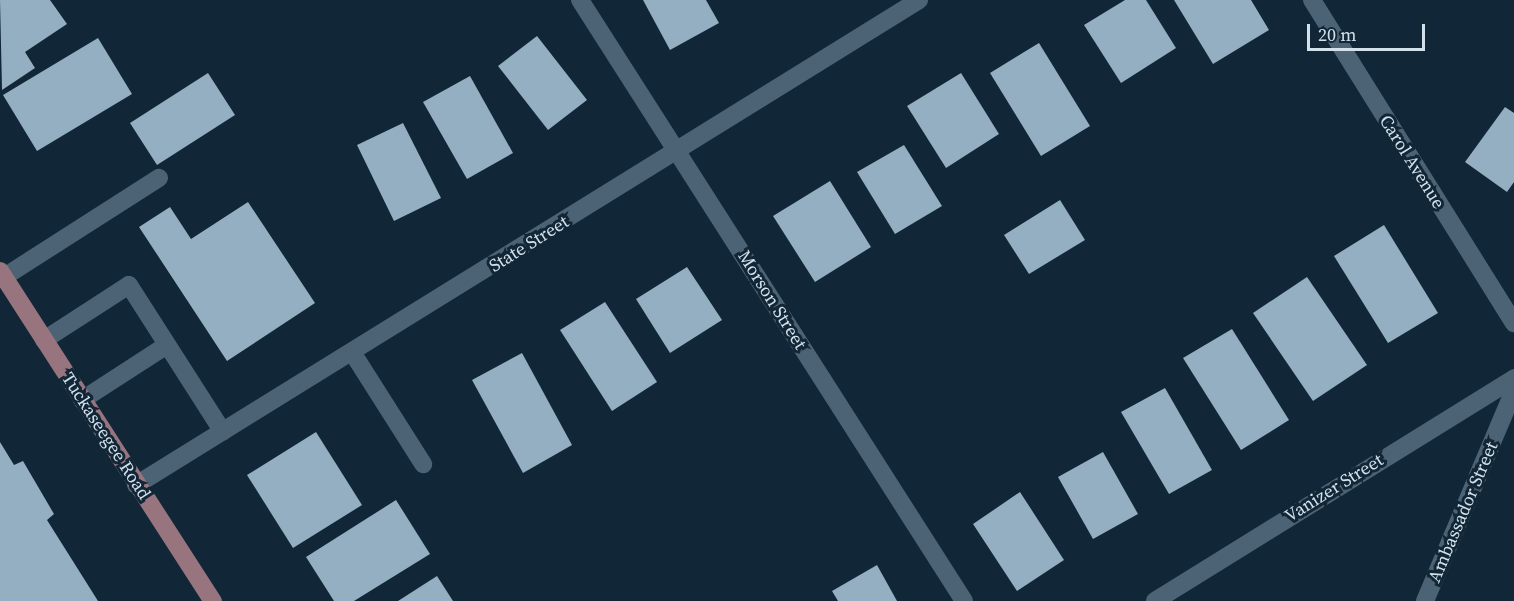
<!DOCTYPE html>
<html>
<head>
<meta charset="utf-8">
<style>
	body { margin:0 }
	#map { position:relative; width:1514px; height:601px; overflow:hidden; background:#112636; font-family:"Source Serif 4",serif }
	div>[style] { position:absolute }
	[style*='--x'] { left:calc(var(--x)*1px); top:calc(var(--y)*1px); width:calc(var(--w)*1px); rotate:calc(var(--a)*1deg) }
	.building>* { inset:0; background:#94aec2 }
	.minor>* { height:18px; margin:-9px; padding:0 9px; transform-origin:9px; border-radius:9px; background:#4b6375 }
	.major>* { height:18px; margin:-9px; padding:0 9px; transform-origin:9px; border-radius:9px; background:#98747e }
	span { translate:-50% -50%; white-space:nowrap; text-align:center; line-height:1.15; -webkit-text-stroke:6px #112636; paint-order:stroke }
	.street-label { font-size:18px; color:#d3e1eb }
	.scale { position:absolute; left:1307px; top:24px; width:118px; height:27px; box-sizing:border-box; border:3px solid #d3e1eb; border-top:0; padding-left:8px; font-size:18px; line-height:21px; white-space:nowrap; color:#d3e1eb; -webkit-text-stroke:4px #112636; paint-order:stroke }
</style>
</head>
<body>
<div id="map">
	<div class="building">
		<div style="clip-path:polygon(0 0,50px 0,67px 24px,25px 52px,35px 68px,2px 90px)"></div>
		<div style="clip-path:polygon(643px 0,706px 0,719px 23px,670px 50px)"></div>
		<div style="clip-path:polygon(1125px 0,1146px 0,1176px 48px,1121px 83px,1084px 25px)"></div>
		<div style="clip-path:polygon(1174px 0,1251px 0,1269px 30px,1213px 64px)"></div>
		<div style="clip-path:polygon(537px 36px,587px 100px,548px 130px,498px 66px)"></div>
		<div style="clip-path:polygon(98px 38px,132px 94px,37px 151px,3px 95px)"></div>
		<div style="clip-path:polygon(1039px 43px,1090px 126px,1041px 156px,990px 73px)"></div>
		<div style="clip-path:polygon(208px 73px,235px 115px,157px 165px,130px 123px)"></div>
		<div style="clip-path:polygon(961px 73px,999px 134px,946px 168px,907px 106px)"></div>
		<div style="clip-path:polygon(470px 76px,513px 153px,467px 179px,423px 102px)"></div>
		<div style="clip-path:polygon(1505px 107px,1514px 113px,1514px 182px,1507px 192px,1465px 162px)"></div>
		<div style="clip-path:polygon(403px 123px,441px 198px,394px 221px,357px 145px)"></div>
		<div style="clip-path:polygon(904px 145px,942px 206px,895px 234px,857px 172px)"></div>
		<div style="clip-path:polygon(830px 181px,871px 247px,815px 282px,773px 216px)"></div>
		<div style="clip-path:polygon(1060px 200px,1085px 240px,1029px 274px,1004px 235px)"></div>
		<div style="clip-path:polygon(248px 202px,315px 303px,227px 361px,139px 227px,170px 207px,191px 239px)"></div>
		<div style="clip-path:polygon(1384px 225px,1438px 313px,1388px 343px,1334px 256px)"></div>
		<div style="clip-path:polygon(687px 267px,722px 320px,670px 353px,636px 299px)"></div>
		<div style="clip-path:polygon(1307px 277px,1367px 365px,1313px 401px,1253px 313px)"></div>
		<div style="clip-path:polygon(605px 302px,657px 382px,612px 411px,560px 330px)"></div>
		<div style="clip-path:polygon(1232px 329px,1289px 420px,1241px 450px,1183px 358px)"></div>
		<div style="clip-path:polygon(522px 353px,572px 445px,523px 473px,472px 380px)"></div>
		<div style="clip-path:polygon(1165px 388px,1212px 470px,1169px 494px,1121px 412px)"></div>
		<div style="clip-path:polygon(316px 432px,362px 505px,293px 548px,247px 475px)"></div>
		<div style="clip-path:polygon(0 442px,14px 465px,23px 461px,54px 514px,47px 520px,98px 601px,0 601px)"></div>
		<div style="clip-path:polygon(1103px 452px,1138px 514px,1093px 539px,1058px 477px)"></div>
		<div style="clip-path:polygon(1020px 492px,1064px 560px,1017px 591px,973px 524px)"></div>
		<div style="clip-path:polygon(396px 500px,430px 554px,354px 601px,334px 601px,306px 557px)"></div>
		<div style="clip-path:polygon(877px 565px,897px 601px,838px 601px,832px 591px)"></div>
		<div style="clip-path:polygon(437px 576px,453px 601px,398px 601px)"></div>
	</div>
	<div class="minor">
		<div style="--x:580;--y:0;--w:713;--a:57.42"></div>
		<div style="--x:1312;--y:0;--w:381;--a:58"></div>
		<div style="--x:4;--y:277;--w:184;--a:-32.6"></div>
		<div style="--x:44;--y:340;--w:101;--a:-32.9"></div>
		<div style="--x:129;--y:285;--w:174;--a:57.4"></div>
		<div style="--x:352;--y:352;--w:133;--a:57.6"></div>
		<div style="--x:82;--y:400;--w:101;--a:-32.9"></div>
		<div style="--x:136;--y:485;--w:921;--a:-31.77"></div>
		<div style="--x:1155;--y:601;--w:423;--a:-31.8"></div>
		<div style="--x:1425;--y:601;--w:229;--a:-67.1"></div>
	</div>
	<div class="major">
		<div style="--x:0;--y:271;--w:393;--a:57.2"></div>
	</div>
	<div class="street-label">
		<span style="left:1412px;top:162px;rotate:58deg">Carol Avenue</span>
		<span style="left:529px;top:244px;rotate:-32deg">State Street</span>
		<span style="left:772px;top:300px;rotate:58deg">Morson Street</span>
		<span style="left:106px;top:436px;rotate:57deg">Tuckaseegee Road</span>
		<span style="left:1334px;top:488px;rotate:-32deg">Vanizer Street</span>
		<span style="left:1463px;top:512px;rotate:-67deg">Ambassador Street</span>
	</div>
	<div class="scale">20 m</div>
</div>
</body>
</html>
